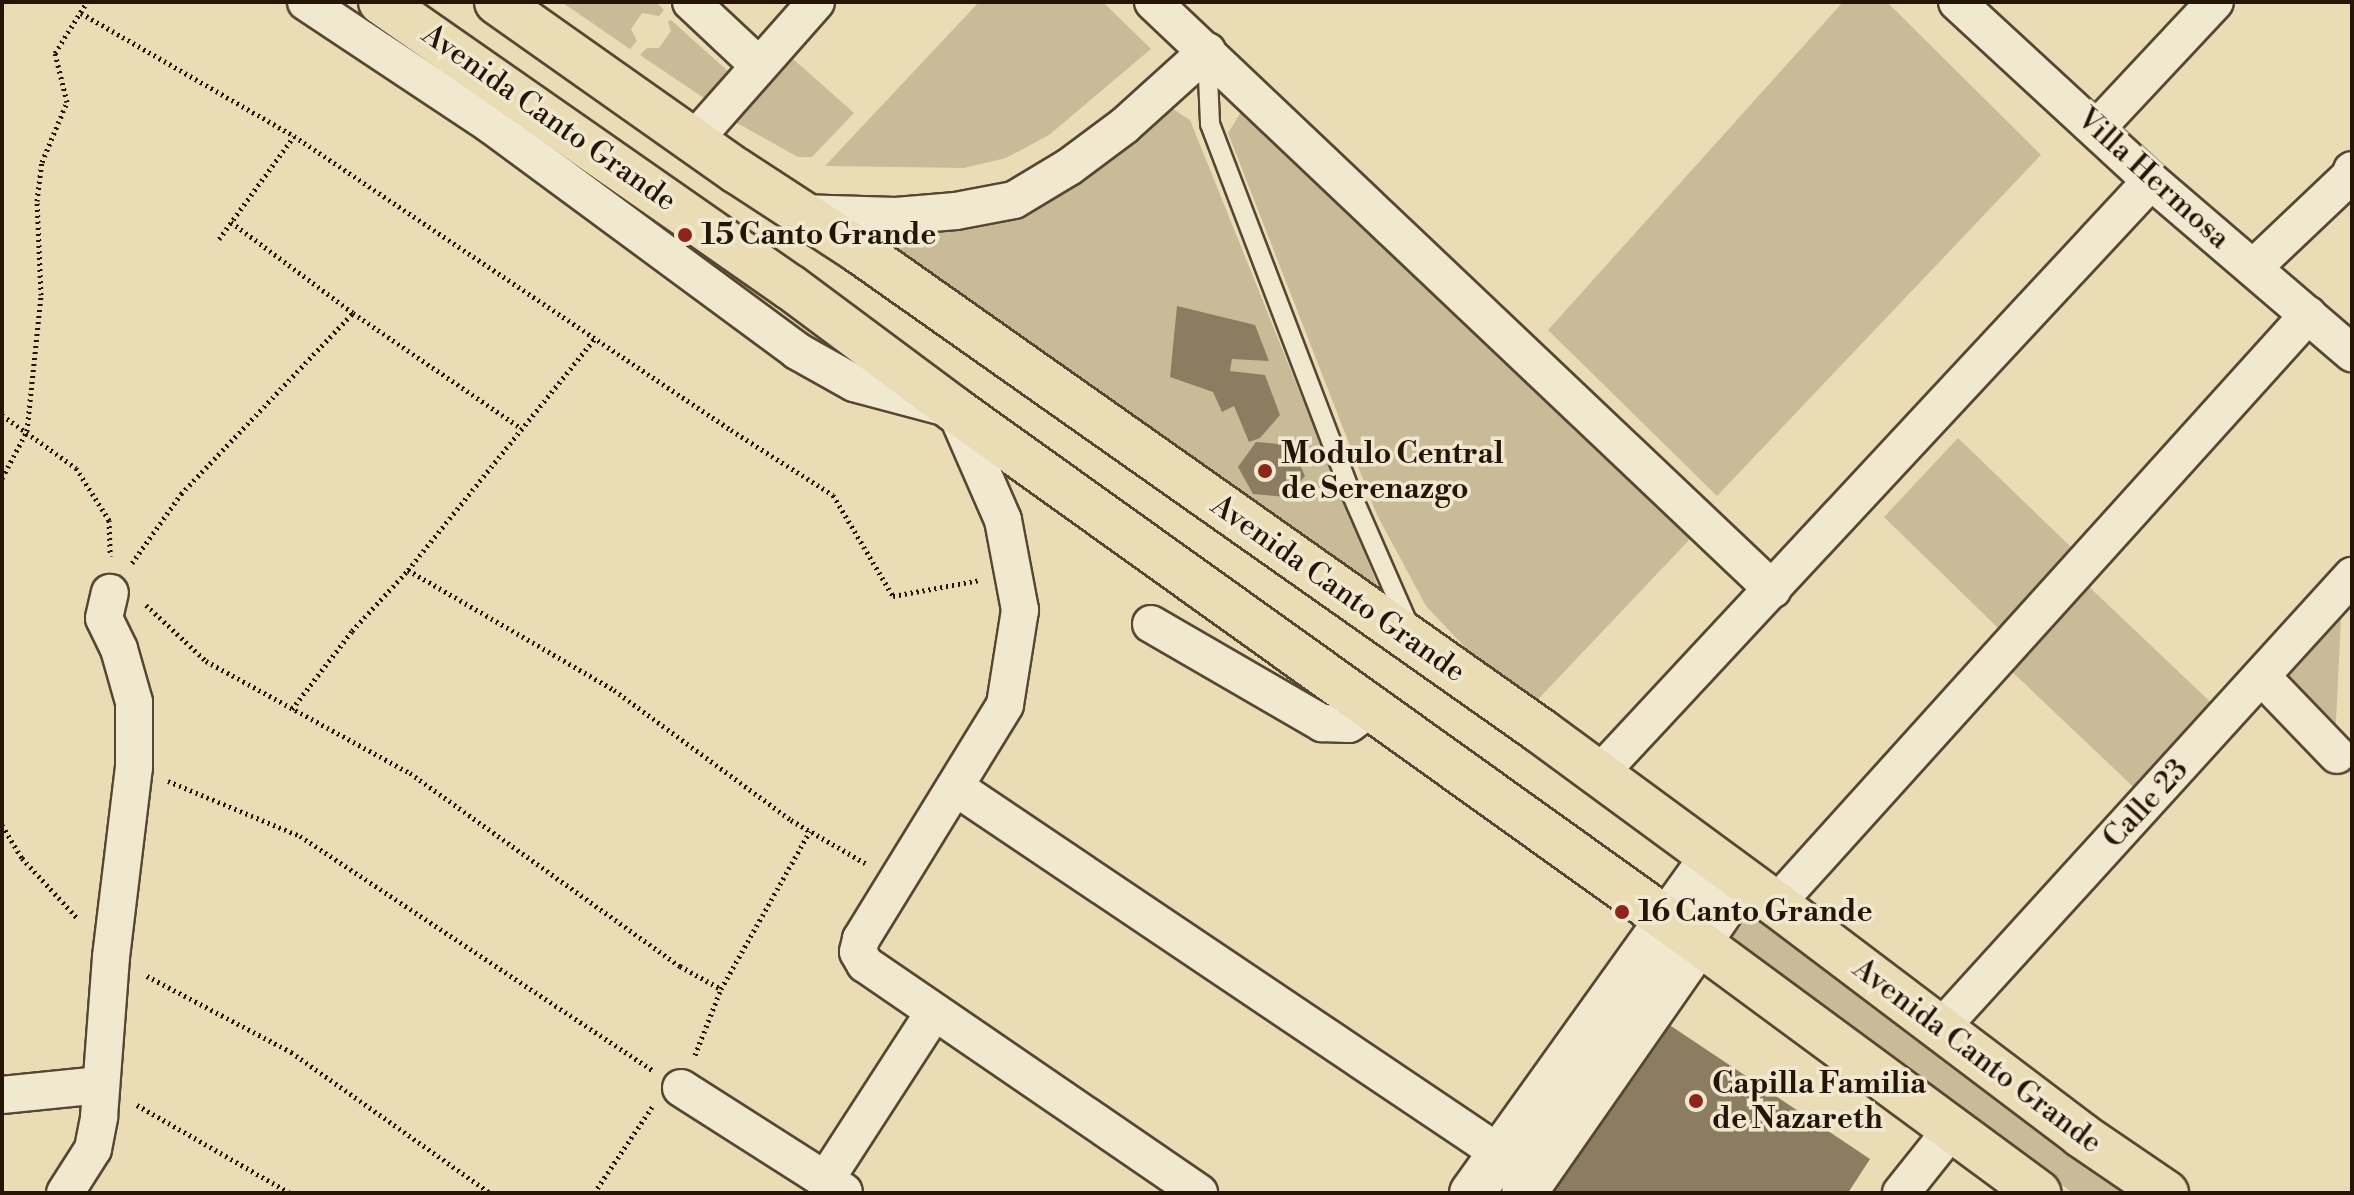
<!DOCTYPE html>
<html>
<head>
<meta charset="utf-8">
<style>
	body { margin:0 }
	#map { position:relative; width:2354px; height:1195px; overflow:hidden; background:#eaddb5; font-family:"Libre Bodoni",serif }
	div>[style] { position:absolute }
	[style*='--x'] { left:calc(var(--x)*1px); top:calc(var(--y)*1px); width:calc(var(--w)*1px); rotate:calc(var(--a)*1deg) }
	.green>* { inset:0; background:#c9bb97 }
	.building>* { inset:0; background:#8c7d61 }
	.path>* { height:5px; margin-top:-2.5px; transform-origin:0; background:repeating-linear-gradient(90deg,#261407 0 2px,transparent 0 6px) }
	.roads { filter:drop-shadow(2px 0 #574632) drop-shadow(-2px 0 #574632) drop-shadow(0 2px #574632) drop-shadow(0 -2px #574632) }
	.lane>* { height:18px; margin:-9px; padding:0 9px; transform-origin:9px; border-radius:9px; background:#f1e9cf }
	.street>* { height:36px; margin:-18px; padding:0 18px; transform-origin:18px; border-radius:18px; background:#f1e9cf }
	.secondary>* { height:44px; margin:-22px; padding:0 22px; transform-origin:22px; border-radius:22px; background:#f1e9cf }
	.primary>* { height:44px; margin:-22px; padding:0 22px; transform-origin:22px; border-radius:22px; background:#eaddb5 }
	.dots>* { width:22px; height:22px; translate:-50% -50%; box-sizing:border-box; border:4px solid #f1e9cf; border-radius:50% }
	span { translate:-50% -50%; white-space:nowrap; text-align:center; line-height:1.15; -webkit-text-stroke:7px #f1e9cf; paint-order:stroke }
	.street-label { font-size:30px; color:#261407 }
	.poi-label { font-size:30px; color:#261407; font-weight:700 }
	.left { translate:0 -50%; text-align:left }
	.frame { position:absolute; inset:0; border:4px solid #261407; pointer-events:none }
</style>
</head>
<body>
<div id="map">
	<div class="green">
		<div style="clip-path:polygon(656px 2px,664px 10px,659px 16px,642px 13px,631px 29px,637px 41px,630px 49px,563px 3px)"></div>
		<div style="clip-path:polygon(979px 2px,1103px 2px,1151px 49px,1049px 135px,1006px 158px,964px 168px,825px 166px)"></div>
		<div style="clip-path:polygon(1843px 2px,1887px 2px,2041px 155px,1717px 496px,1548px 330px)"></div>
		<div style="clip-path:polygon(671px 20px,730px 73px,707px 100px,640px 55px,647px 48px,659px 48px,671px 31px,668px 22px)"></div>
		<div style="clip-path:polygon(792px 58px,854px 113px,812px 157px,798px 157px,735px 122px)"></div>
		<div style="clip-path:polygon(1173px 109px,1190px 120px,1389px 614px,834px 223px,964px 219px,1108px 158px)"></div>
		<div style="clip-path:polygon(1241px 112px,1691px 538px,1526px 712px,1426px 606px,1377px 515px,1228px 133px)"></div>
		<div style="clip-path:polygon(1958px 438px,2071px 547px,1999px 629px,1884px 517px)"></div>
		<div style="clip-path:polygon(2083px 581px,2222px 713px,2145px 798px,2005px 665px)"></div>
		<div style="clip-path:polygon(2341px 618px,2335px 742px,2280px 685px)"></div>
		<div style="clip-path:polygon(1751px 915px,2142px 1193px,2073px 1193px,1728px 941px)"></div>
	</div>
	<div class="building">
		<div style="clip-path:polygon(1177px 306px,1255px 325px,1269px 361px,1232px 359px,1230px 371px,1265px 375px,1280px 415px,1260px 438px,1249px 442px,1234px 406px,1222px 412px,1213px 392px,1170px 377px)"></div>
		<div style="clip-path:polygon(1256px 442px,1291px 445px,1305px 476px,1287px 497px,1253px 494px,1238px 467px)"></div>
		<div style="clip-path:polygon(1662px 1020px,1870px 1159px,1848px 1193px,1546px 1193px)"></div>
	</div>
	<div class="path">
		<div style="--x:81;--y:13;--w:246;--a:30"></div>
		<div style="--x:294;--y:136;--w:527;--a:33.93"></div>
		<div style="--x:731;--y:430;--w:121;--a:32.5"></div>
		<div style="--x:833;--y:495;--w:117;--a:59.3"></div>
		<div style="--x:893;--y:596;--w:88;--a:-10.4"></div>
		<div style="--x:231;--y:222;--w:152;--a:36.7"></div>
		<div style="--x:353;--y:313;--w:204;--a:34.4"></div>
		<div style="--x:219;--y:239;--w:127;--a:-53.9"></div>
		<div style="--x:2;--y:415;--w:91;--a:35.6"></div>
		<div style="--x:76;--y:468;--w:62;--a:57.6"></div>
		<div style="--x:109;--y:520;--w:36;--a:88"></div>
		<div style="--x:2;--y:478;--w:53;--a:-62"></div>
		<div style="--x:27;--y:431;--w:137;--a:-84.1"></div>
		<div style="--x:41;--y:295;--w:94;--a:-92.4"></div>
		<div style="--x:37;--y:201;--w:39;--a:-83"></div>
		<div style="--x:42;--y:162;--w:65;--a:-67.4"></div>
		<div style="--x:67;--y:102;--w:50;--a:-103.8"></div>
		<div style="--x:55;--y:53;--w:60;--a:-57.9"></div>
		<div style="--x:132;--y:563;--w:85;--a:-54.6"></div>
		<div style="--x:181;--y:494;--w:250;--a:-46.5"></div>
		<div style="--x:408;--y:570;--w:238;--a:30.2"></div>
		<div style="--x:614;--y:690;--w:220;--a:36.3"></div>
		<div style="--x:791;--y:820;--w:86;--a:30.2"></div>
		<div style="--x:146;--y:605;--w:82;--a:43"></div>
		<div style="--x:206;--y:661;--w:233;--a:28.8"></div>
		<div style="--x:410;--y:773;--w:332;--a:35.6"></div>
		<div style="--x:680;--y:966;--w:47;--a:29.3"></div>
		<div style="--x:292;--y:709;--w:98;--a:-52.4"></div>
		<div style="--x:352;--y:631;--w:83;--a:-47.4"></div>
		<div style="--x:408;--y:570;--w:298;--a:-51.1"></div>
		<div style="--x:168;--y:781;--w:143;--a:22.6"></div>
		<div style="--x:300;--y:836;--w:423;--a:33.6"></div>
		<div style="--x:2;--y:825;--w:39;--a:59"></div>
		<div style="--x:22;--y:858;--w:84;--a:47.4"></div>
		<div style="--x:147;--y:976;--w:163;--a:27.8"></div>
		<div style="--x:291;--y:1052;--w:244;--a:35.3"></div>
		<div style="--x:695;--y:1055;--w:71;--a:-68.5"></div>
		<div style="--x:721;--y:989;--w:181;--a:-60.6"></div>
		<div style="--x:137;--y:1105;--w:177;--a:29.9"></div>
		<div style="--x:594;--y:1193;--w:104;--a:-56"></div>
	</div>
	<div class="roads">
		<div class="lane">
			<div style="--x:1207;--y:54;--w:70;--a:87.5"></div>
			<div style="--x:1210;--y:124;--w:395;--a:69.1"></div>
			<div style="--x:1351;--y:493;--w:145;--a:66.4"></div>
		</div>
		<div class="street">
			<div style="--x:306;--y:2;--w:222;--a:33.6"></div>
			<div style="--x:491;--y:125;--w:380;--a:36.4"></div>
			<div style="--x:797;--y:351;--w:65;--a:29.3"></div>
			<div style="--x:854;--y:383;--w:105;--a:15"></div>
			<div style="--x:955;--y:410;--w:120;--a:66.4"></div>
			<div style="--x:1003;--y:520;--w:92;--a:79.3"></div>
			<div style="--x:1020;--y:610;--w:96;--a:99"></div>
			<div style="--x:1005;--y:705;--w:275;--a:121.6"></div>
			<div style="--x:861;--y:939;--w:13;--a:103"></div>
			<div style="--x:858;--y:952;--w:14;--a:60"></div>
			<div style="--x:865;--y:964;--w:405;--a:34.4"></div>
			<div style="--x:691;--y:2;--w:92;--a:43.2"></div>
			<div style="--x:1153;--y:2;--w:854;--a:43.48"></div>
			<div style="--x:1957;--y:2;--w:264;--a:42.7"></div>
			<div style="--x:2151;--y:181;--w:265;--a:40.6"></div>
			<div style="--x:2096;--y:129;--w:174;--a:-46.9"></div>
			<div style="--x:694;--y:140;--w:184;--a:-48.5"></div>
			<div style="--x:798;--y:213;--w:98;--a:1.8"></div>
			<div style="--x:896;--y:216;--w:60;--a:-4.8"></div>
			<div style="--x:956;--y:211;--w:59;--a:-10.7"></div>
			<div style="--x:1014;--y:200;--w:64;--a:-31"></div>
			<div style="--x:1069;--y:167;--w:69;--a:-36.7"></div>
			<div style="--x:1124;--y:126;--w:112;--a:-42.1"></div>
			<div style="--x:2253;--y:268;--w:134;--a:-43.5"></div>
			<div style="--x:2350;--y:176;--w:6;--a:-72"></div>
			<div style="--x:1151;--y:624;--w:198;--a:30.1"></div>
			<div style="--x:1322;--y:723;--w:27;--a:2"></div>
			<div style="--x:1349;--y:724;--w:26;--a:-36"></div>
			<div style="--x:2262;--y:677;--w:108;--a:46.1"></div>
			<div style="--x:1599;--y:774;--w:810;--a:-47.05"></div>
			<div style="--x:955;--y:787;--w:656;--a:33.93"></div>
			<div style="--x:1776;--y:904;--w:794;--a:-47.91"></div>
			<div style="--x:1939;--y:1030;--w:614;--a:-47.71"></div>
			<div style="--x:681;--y:1088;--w:193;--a:32.5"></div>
			<div style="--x:2;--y:1095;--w:99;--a:-5.8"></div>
			<div style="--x:826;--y:1179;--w:199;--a:-57.1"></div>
			<div style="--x:65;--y:1193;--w:52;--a:-57.5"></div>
			<div style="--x:93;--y:1149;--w:33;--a:-79"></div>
			<div style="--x:99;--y:1117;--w:160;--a:-85.7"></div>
			<div style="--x:111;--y:957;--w:191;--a:-83.1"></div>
			<div style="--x:134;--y:767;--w:65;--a:-90"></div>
			<div style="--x:134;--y:702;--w:55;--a:-105.8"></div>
			<div style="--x:119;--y:649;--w:34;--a:-116"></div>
			<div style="--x:104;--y:618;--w:26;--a:-77"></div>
			<div style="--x:1901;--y:1193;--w:82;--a:-51.4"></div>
		</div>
		<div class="secondary">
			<div style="--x:1472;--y:1193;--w:411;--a:-54.4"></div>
			<div style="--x:1524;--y:1193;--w:381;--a:-55.1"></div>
		</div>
		<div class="primary">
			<div style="--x:381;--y:2;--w:499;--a:34.9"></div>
			<div style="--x:790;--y:287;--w:206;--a:36.7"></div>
			<div style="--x:955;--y:410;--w:914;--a:35.6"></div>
			<div style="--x:1698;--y:942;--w:423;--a:36.4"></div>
			<div style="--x:497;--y:2;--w:294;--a:35.2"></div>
			<div style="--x:737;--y:171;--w:145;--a:33.1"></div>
			<div style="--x:858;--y:250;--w:837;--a:35.17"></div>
			<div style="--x:1542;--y:732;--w:290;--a:36.3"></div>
			<div style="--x:1776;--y:904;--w:383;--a:37.1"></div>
			<div style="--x:2081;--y:1135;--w:103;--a:34.3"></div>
		</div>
	</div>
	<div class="dots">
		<div style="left:685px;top:235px;background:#8f2418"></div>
		<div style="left:1265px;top:471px;background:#8f2418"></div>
		<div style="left:1622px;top:912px;background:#8f2418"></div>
		<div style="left:1696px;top:1101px;background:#8f2418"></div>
	</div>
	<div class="street-label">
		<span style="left:549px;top:118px;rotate:35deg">Avenida Canto Grande</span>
		<span style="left:2153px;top:179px;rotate:42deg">Villa Hermosa</span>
		<span style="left:1338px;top:589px;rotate:35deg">Avenida Canto Grande</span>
		<span style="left:2146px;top:804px;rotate:-47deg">Calle 23</span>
		<span style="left:1977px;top:1056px;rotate:37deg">Avenida Canto Grande</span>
	</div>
	<div class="poi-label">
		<span class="left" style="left:701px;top:235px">15 Canto Grande</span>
		<span class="left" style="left:1281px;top:471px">Modulo Central<br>de Serenazgo</span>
		<span class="left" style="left:1638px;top:912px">16 Canto Grande</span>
		<span class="left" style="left:1712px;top:1101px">Capilla Familia<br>de Nazareth</span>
	</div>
	<div class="frame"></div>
</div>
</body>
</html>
